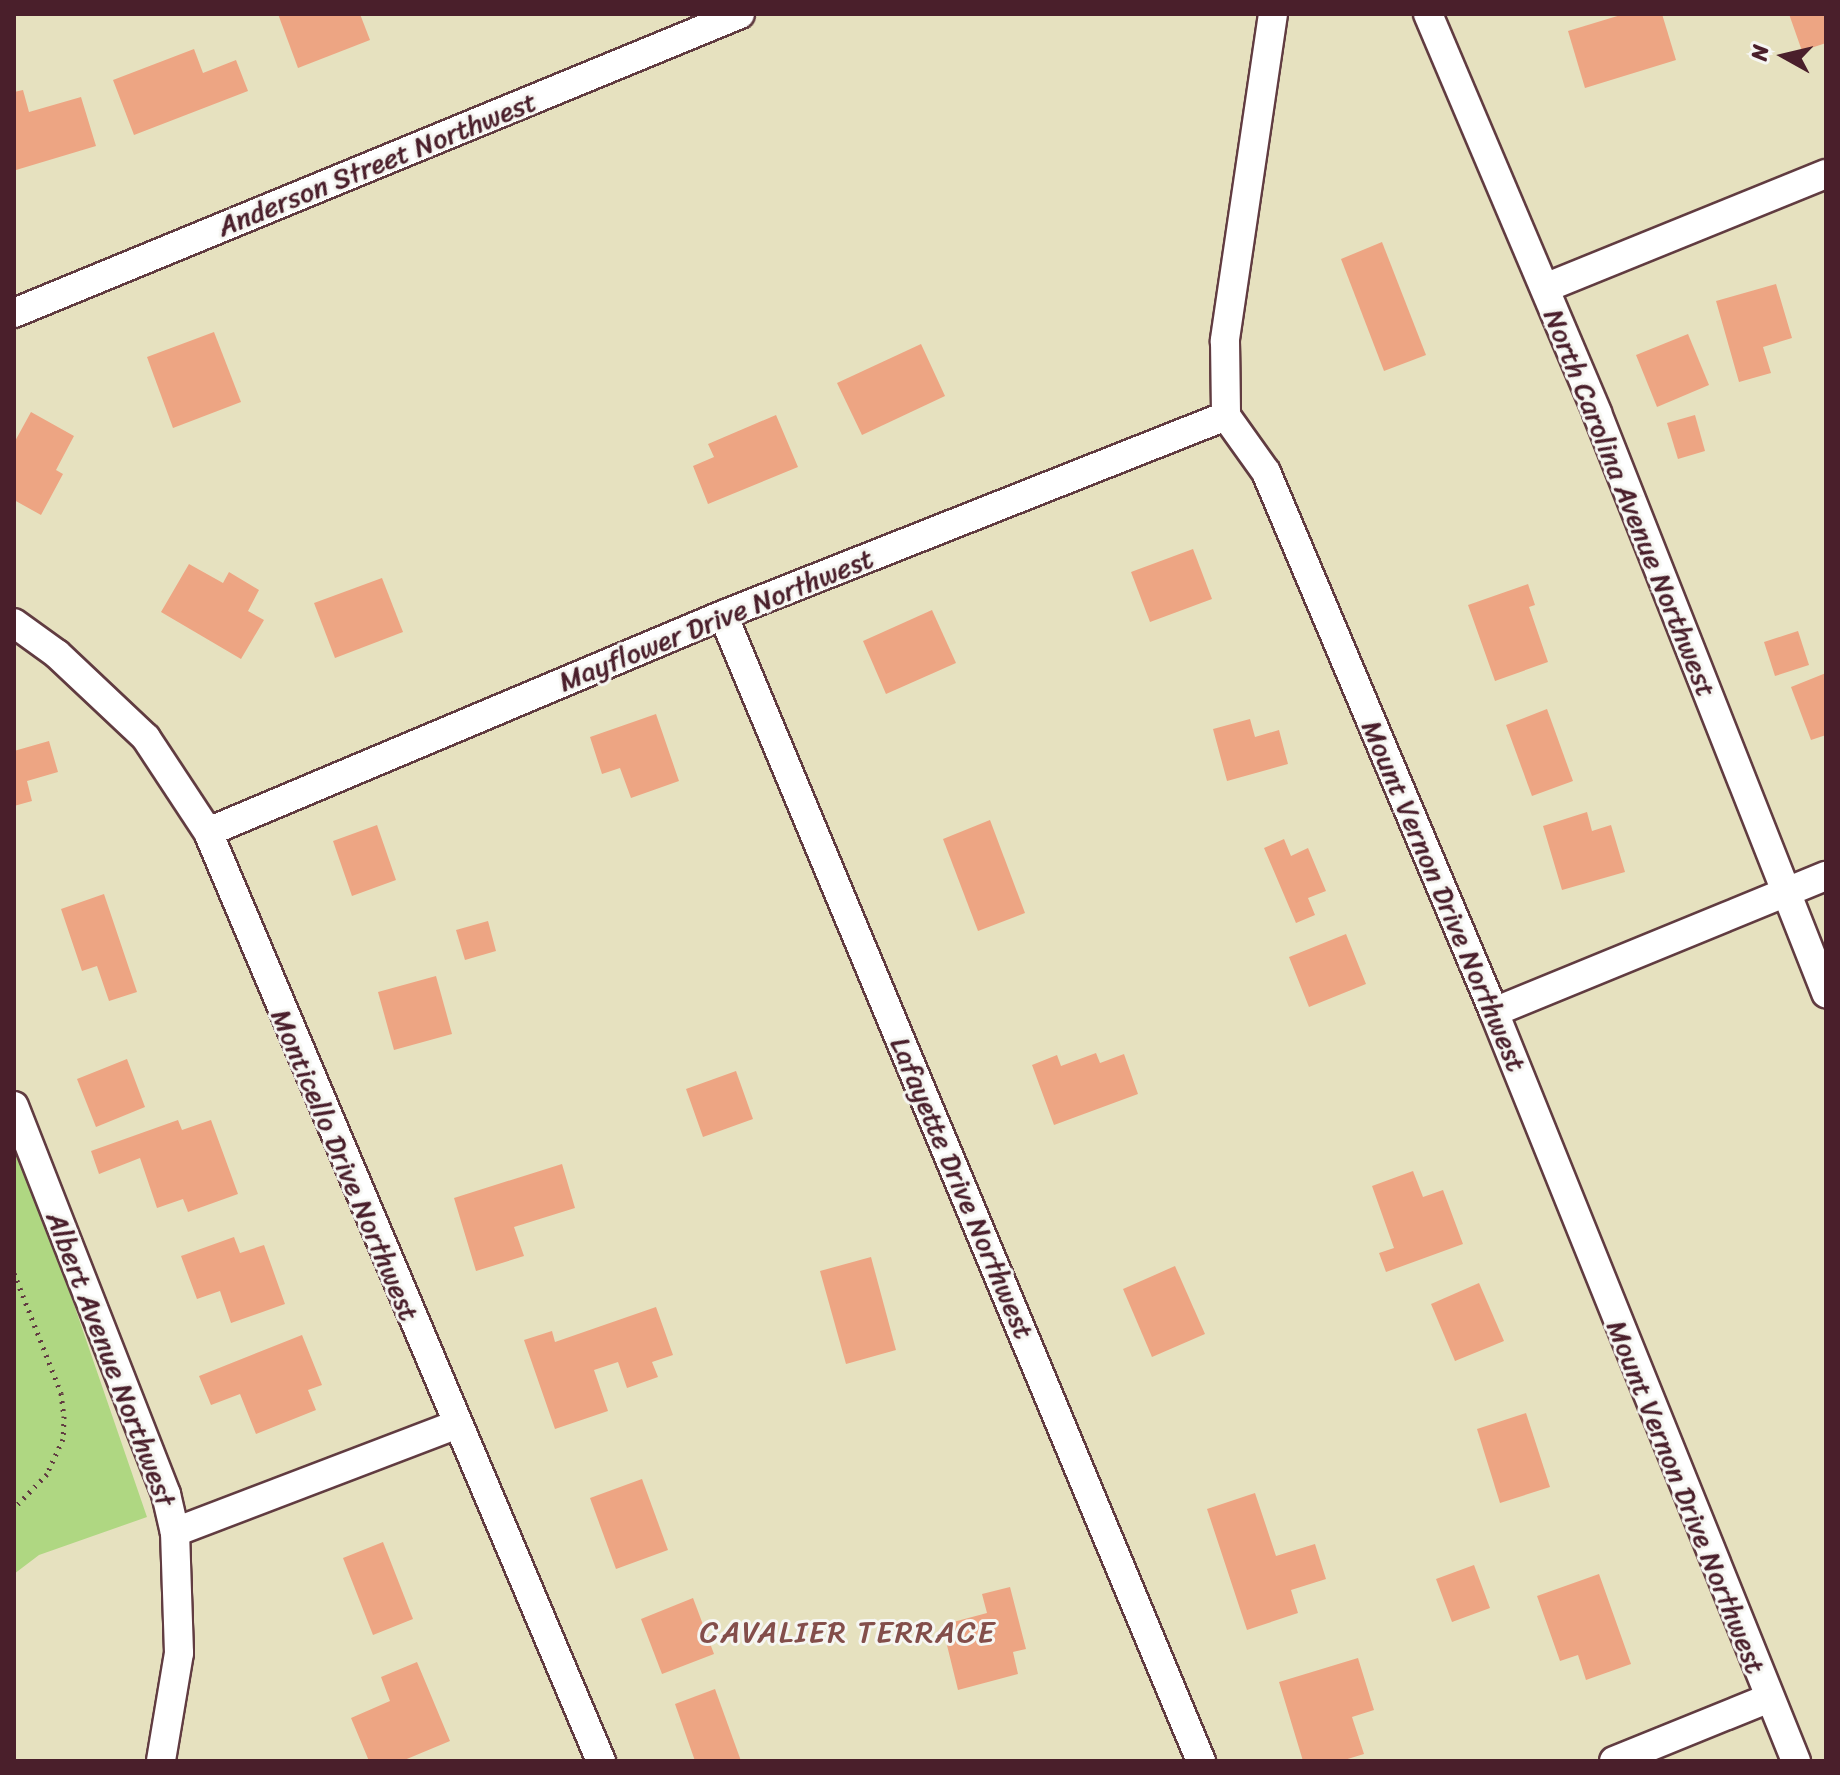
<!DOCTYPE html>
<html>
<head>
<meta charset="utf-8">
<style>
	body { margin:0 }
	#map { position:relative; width:1840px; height:1775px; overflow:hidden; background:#e6e1bf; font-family:Sriracha,sans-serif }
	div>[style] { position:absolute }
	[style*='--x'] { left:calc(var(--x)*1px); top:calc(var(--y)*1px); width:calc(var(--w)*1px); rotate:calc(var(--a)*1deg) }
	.green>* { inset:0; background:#afd782 }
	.building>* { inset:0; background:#eda583 }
	.path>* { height:5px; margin-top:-2.5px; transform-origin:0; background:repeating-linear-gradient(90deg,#613c41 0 2px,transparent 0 8px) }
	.roads { filter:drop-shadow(2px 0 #613c41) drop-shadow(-2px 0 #613c41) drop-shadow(0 2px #613c41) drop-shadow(0 -2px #613c41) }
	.street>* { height:28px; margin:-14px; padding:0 14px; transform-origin:14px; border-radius:14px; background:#fff }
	span { translate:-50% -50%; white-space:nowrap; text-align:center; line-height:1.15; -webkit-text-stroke:6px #f6f6f2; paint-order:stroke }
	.street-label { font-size:28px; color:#4a1f2b }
	.neighbourhood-label { font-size:30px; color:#834e4a; letter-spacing:2px }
	.frame { position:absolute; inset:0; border:16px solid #4a1f2b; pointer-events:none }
	.north { position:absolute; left:1744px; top:16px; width:80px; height:80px; -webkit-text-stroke:6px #f6f6f2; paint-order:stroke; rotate:278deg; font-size:22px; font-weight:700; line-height:32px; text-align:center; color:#4a1f2b }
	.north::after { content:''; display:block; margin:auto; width:28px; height:36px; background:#4a1f2b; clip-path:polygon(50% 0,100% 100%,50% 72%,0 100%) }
</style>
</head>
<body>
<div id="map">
	<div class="green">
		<div style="clip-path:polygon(14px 1130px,147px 1517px,39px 1555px,14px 1574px)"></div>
	</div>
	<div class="building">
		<div style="clip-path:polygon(278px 14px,360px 14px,370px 40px,298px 68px)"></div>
		<div style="clip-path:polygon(1624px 14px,1662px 14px,1676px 60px,1585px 88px,1568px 31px)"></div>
		<div style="clip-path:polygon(1789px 14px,1826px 14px,1826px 43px,1802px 51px)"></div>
		<div style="clip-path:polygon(194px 49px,203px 73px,236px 60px,248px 91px,134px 135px,113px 80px)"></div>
		<div style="clip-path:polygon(23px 90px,29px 112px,81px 97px,96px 146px,16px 170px,14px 92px)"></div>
		<div style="clip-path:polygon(1382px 242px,1426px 355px,1384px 371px,1341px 259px)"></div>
		<div style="clip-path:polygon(1776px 284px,1792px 338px,1763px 347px,1771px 373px,1739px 382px,1716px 301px)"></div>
		<div style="clip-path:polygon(214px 332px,241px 402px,173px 428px,147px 357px)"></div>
		<div style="clip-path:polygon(1688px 334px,1709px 385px,1657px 407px,1636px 355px)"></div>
		<div style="clip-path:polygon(921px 344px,945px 396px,862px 435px,837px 383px)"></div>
		<div style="clip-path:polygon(31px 412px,74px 436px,56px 470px,63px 474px,41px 515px,14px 500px,14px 443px)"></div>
		<div style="clip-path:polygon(776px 415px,798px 467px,708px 504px,693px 466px,714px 457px,708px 444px)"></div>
		<div style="clip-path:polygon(1695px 415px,1705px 451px,1678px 459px,1667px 423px)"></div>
		<div style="clip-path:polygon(1193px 549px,1212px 599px,1150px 622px,1131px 572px)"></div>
		<div style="clip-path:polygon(189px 564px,223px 583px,229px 572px,259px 590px,248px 611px,264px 620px,241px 659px,161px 612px)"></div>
		<div style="clip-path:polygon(382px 578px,403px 632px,335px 658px,314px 603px)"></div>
		<div style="clip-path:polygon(1528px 584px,1535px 605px,1529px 607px,1548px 662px,1495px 681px,1468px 605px)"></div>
		<div style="clip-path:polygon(932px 610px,956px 663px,886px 694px,863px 641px)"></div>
		<div style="clip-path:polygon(1798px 631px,1809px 665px,1775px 676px,1764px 642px)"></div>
		<div style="clip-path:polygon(1826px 673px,1826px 735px,1811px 740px,1791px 687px)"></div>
		<div style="clip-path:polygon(1547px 709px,1573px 781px,1532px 796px,1506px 725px)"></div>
		<div style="clip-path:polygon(656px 714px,679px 781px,631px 798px,620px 768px,602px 774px,590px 737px)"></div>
		<div style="clip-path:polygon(1250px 719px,1255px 737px,1279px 730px,1288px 764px,1227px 781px,1213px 729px)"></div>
		<div style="clip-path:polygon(49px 741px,58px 772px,27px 781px,32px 801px,14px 806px,14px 751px)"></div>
		<div style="clip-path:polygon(1587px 812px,1592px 831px,1611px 825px,1625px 872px,1562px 890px,1543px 826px)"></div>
		<div style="clip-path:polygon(990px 820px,1025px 913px,978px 931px,943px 839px)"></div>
		<div style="clip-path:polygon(377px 825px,396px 880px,352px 896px,333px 841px)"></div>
		<div style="clip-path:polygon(1284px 839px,1291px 856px,1308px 848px,1326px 891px,1308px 898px,1315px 915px,1296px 923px,1264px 848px)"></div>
		<div style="clip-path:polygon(104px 894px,137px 992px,109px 1001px,97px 966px,82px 971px,61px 909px)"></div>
		<div style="clip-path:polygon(488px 921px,496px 951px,465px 960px,456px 930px)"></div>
		<div style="clip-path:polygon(1346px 934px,1366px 984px,1309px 1007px,1289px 957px)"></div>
		<div style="clip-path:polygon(436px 976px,452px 1034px,394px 1050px,378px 992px)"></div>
		<div style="clip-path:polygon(1096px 1053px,1100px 1063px,1124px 1054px,1138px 1094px,1054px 1125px,1032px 1065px,1057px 1055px,1061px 1066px)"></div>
		<div style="clip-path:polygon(127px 1059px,145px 1107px,96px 1127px,77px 1079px)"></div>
		<div style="clip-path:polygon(736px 1071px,753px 1119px,703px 1137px,686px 1089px)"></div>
		<div style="clip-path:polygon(178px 1120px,182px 1130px,211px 1120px,238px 1194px,188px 1212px,183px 1199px,157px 1208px,140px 1158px,99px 1174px,91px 1151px)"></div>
		<div style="clip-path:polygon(562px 1164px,575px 1208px,514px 1227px,524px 1256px,476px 1271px,454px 1198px)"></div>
		<div style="clip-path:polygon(1413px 1171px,1423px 1197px,1443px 1190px,1463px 1244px,1386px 1272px,1379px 1253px,1394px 1248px,1372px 1186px)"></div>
		<div style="clip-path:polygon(234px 1237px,240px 1253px,264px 1245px,285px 1304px,231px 1323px,220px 1291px,197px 1299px,181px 1256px)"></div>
		<div style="clip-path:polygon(871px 1257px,896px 1350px,846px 1364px,820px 1271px)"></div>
		<div style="clip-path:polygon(1175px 1266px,1205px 1334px,1152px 1357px,1123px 1289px)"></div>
		<div style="clip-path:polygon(1479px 1283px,1504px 1341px,1455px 1361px,1431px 1304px)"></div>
		<div style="clip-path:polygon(656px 1307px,673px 1355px,652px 1362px,658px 1377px,627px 1388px,618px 1362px,594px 1370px,608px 1411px,555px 1429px,524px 1340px,552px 1331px,555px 1342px)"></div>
		<div style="clip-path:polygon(302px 1335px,322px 1385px,308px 1390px,316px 1410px,256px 1434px,240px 1394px,211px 1405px,199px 1376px)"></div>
		<div style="clip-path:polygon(1526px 1413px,1550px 1487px,1500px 1503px,1477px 1429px)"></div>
		<div style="clip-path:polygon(642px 1479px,668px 1550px,616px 1569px,590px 1498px)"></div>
		<div style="clip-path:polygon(1255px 1493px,1276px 1556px,1315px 1544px,1326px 1579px,1291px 1590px,1298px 1613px,1247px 1630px,1207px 1509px)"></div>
		<div style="clip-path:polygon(383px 1542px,413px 1619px,373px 1635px,343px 1558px)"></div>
		<div style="clip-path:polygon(1474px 1565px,1490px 1608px,1452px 1622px,1436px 1579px)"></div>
		<div style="clip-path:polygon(1599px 1574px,1631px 1664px,1586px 1680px,1578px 1655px,1560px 1661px,1537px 1596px)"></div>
		<div style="clip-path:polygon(1010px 1587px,1026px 1649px,1013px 1652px,1018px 1674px,958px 1690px,942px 1625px,987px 1613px,982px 1594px)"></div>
		<div style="clip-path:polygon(693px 1598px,714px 1654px,662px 1674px,641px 1619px)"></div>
		<div style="clip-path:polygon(1358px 1658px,1374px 1710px,1352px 1717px,1364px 1754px,1341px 1761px,1303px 1761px,1279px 1682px)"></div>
		<div style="clip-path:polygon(417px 1662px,450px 1741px,402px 1761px,369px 1761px,351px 1718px,390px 1701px,381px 1677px)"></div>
		<div style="clip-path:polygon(715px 1689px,741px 1761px,695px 1761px,675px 1704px)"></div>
	</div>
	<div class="path">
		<div style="--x:14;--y:1273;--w:129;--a:68.6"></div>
		<div style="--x:61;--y:1393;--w:23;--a:83"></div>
		<div style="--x:64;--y:1416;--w:23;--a:92"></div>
		<div style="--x:63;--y:1439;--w:38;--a:115"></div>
		<div style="--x:47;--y:1474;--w:47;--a:134.1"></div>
	</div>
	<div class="roads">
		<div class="street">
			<div style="--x:1273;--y:14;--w:331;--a:98.4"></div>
			<div style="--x:1225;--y:341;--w:75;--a:89.2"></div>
			<div style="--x:1226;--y:416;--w:69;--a:54.5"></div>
			<div style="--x:1266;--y:472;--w:586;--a:67.11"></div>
			<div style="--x:1494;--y:1012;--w:808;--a:68.04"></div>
			<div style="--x:1428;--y:14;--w:433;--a:67"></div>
			<div style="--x:1597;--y:413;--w:624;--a:68.45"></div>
			<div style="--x:1545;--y:288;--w:303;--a:-22.1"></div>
			<div style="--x:14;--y:313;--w:785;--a:-22.38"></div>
			<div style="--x:723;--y:615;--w:1242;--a:67.36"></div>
			<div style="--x:14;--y:623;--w:53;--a:35.8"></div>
			<div style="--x:57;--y:654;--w:122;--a:43.3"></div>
			<div style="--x:146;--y:738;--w:113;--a:56.6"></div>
			<div style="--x:208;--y:832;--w:1009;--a:67.07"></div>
			<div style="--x:208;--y:832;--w:559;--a:-22.85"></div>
			<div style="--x:723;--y:615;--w:541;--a:-21.59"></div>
			<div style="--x:1494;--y:1012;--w:359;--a:-22.3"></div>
			<div style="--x:14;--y:1106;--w:417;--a:68.6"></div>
			<div style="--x:166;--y:1494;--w:39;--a:77"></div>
			<div style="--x:175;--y:1532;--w:121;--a:88.1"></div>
			<div style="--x:179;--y:1653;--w:109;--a:99.5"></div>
			<div style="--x:175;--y:1532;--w:300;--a:-20.9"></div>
			<div style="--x:1614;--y:1761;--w:165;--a:-22.1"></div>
		</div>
	</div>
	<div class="street-label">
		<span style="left:377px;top:164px;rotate:-22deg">Anderson Street Northwest</span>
		<span style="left:1630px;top:503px;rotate:68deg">North Carolina Avenue Northwest</span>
		<span style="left:716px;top:620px;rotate:-22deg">Mayflower Drive Northwest</span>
		<span style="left:1444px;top:896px;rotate:67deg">Mount Vernon Drive Northwest</span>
		<span style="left:345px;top:1165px;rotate:67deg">Monticello Drive Northwest</span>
		<span style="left:962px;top:1188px;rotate:67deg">Lafayette Drive Northwest</span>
		<span style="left:111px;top:1359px;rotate:69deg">Albert Avenue Northwest</span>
		<span style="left:1686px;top:1497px;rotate:68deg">Mount Vernon Drive Northwest</span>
	</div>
	<div class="neighbourhood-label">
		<span style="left:848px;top:1632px">CAVALIER TERRACE</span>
	</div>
	<div class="frame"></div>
	<div class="north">N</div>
</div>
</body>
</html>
